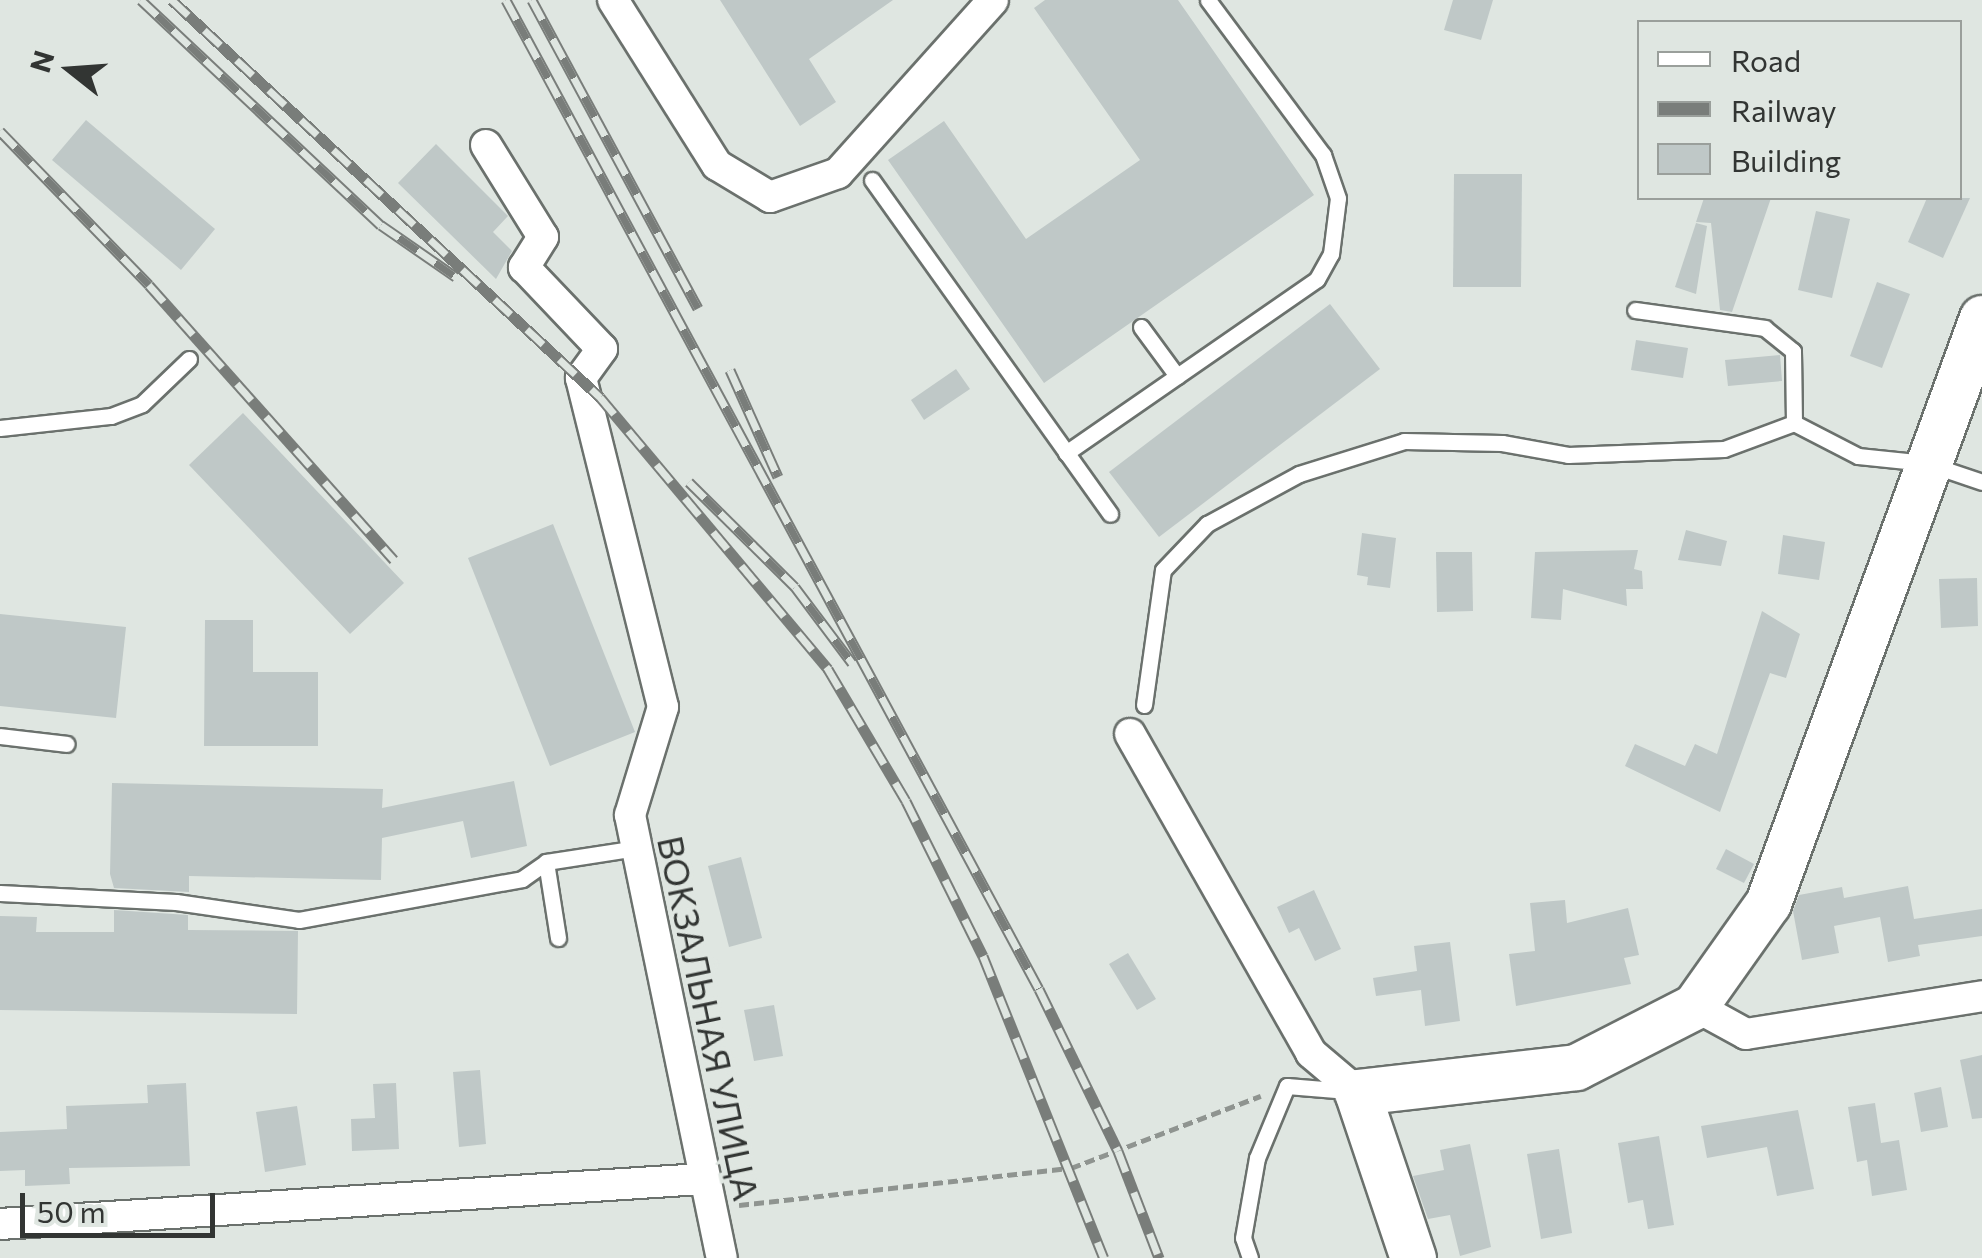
<!DOCTYPE html>
<html>
<head>
<meta charset="utf-8">
<style>
	body { margin:0 }
	#map { position:relative; width:1982px; height:1258px; overflow:hidden; background:#dfe6e1; font-family:Commissioner,sans-serif }
	div>[style] { position:absolute }
	[style*='--x'] { left:calc(var(--x)*1px); top:calc(var(--y)*1px); width:calc(var(--w)*1px); rotate:calc(var(--a)*1deg) }
	.building>* { inset:0; background:#bfc8c7 }
	.path>* { height:5px; margin-top:-2.5px; transform-origin:0; background:repeating-linear-gradient(90deg,#8f9490 0 10px,transparent 0 15px) }
	.roads { filter:drop-shadow(2px 0 #6b716d) drop-shadow(-2px 0 #6b716d) drop-shadow(0 2px #6b716d) drop-shadow(0 -2px #6b716d) }
	.lane>* { height:15px; margin:-7.5px; padding:0 7.5px; transform-origin:7.5px; border-radius:7.5px; background:#fff }
	.street>* { height:30px; margin:-15px; padding:0 15px; transform-origin:15px; border-radius:15px; background:#fff }
	.secondary>* { height:45px; margin:-22.5px; padding:0 22.5px; transform-origin:22.5px; border-radius:22.5px; background:#fff }
	.rail>* { height:11px; margin-top:-5.5px; transform-origin:0; background:repeating-linear-gradient(90deg,#dfe6e1 0 22px,#797d7a 0 44px); box-sizing:border-box; border-block:2px solid #797d7a }
	span { translate:-50% -50%; white-space:nowrap; text-align:center; line-height:1.15; -webkit-text-stroke:8px #dfe6e1; paint-order:stroke }
	.street-label { font-size:35px; color:#323533 }
	.legend { position:absolute; left:1637px; top:20px; width:325px; height:180px; box-sizing:border-box; background:#dfe6e1; border:2px solid #9a9f9b; margin:0; padding:12px 18px; list-style:none; font-size:30px; color:#323533 }
	.legend li { display:flex; align-items:center; gap:20px; height:50px }
	.legend b { width:50px; border:2px solid #9a9f9b }
	.north { position:absolute; left:20px; top:20px; width:100px; height:100px; -webkit-text-stroke:8px #dfe6e1; paint-order:stroke; rotate:287deg; font-size:28px; font-weight:700; line-height:40px; text-align:center; color:#323533 }
	.north::after { content:''; display:block; margin:auto; width:35px; height:45px; background:#323533; clip-path:polygon(50% 0,100% 100%,50% 72%,0 100%) }
	.scale { position:absolute; left:20px; top:1193px; width:195px; height:45px; box-sizing:border-box; border:5px solid #323533; border-top:0; padding-left:12px; font-size:30px; line-height:35px; white-space:nowrap; color:#323533; -webkit-text-stroke:8px #dfe6e1; paint-order:stroke }
</style>
</head>
<body>
<div id="map">
	<div class="building">
		<div style="clip-path:polygon(720px 0,893px 0,809px 59px,836px 102px,800px 126px)"></div>
		<div style="clip-path:polygon(1045px 0,1178px 0,1314px 195px,1044px 383px,888px 160px,944px 121px,1026px 239px,1140px 160px,1034px 8px)"></div>
		<div style="clip-path:polygon(1453px 0,1493px 0,1481px 40px,1444px 30px)"></div>
		<div style="clip-path:polygon(86px 120px,215px 229px,181px 270px,52px 160px)"></div>
		<div style="clip-path:polygon(436px 144px,508px 216px,493px 232px,512px 251px,496px 279px,398px 183px)"></div>
		<div style="clip-path:polygon(1454px 174px,1522px 174px,1521px 287px,1453px 287px)"></div>
		<div style="clip-path:polygon(1704px 198px,1771px 198px,1732px 312px,1720px 310px,1711px 223px,1696px 222px)"></div>
		<div style="clip-path:polygon(1927px 198px,1970px 198px,1943px 258px,1908px 242px)"></div>
		<div style="clip-path:polygon(1816px 211px,1850px 219px,1832px 298px,1798px 290px)"></div>
		<div style="clip-path:polygon(1696px 223px,1707px 226px,1696px 294px,1675px 287px)"></div>
		<div style="clip-path:polygon(1877px 282px,1910px 294px,1882px 368px,1850px 356px)"></div>
		<div style="clip-path:polygon(1330px 304px,1380px 369px,1159px 537px,1109px 472px)"></div>
		<div style="clip-path:polygon(1636px 340px,1688px 348px,1683px 378px,1631px 370px)"></div>
		<div style="clip-path:polygon(1780px 355px,1782px 381px,1728px 386px,1725px 360px)"></div>
		<div style="clip-path:polygon(956px 369px,970px 389px,924px 420px,911px 400px)"></div>
		<div style="clip-path:polygon(243px 413px,404px 583px,350px 634px,189px 465px)"></div>
		<div style="clip-path:polygon(553px 524px,635px 732px,550px 766px,468px 558px)"></div>
		<div style="clip-path:polygon(1686px 530px,1727px 541px,1721px 566px,1678px 560px)"></div>
		<div style="clip-path:polygon(1362px 533px,1396px 538px,1390px 588px,1367px 585px,1368px 577px,1357px 575px)"></div>
		<div style="clip-path:polygon(1783px 535px,1825px 542px,1819px 580px,1778px 574px)"></div>
		<div style="clip-path:polygon(1638px 550px,1634px 569px,1642px 571px,1643px 589px,1626px 589px,1627px 606px,1563px 589px,1561px 620px,1531px 618px,1535px 552px)"></div>
		<div style="clip-path:polygon(1436px 552px,1472px 552px,1473px 611px,1437px 612px)"></div>
		<div style="clip-path:polygon(1977px 578px,1978px 626px,1941px 628px,1939px 579px)"></div>
		<div style="clip-path:polygon(1762px 611px,1800px 634px,1786px 678px,1770px 673px,1720px 812px,1625px 766px,1635px 744px,1685px 766px,1695px 744px,1717px 754px)"></div>
		<div style="clip-path:polygon(0 614px,126px 627px,116px 718px,0 706px)"></div>
		<div style="clip-path:polygon(205px 620px,253px 620px,253px 672px,318px 672px,318px 746px,204px 746px)"></div>
		<div style="clip-path:polygon(514px 781px,527px 846px,471px 858px,463px 821px,382px 838px,381px 880px,189px 876px,189px 892px,114px 888px,110px 874px,112px 783px,383px 789px,382px 808px)"></div>
		<div style="clip-path:polygon(1726px 849px,1754px 864px,1744px 883px,1716px 869px)"></div>
		<div style="clip-path:polygon(741px 857px,762px 938px,729px 947px,708px 866px)"></div>
		<div style="clip-path:polygon(1908px 886px,1914px 919px,1982px 909px,1982px 936px,1918px 945px,1920px 956px,1888px 962px,1880px 917px,1834px 926px,1839px 953px,1802px 960px,1793px 911px,1799px 895px,1842px 887px,1844px 898px)"></div>
		<div style="clip-path:polygon(1314px 890px,1341px 949px,1315px 961px,1299px 928px,1289px 933px,1277px 907px)"></div>
		<div style="clip-path:polygon(1565px 900px,1567px 923px,1628px 908px,1639px 955px,1624px 958px,1631px 984px,1516px 1006px,1509px 954px,1535px 951px,1530px 903px)"></div>
		<div style="clip-path:polygon(114px 910px,188px 915px,188px 930px,298px 931px,297px 1014px,0 1010px,0 916px,37px 917px,36px 932px,114px 932px)"></div>
		<div style="clip-path:polygon(1450px 942px,1460px 1021px,1425px 1026px,1421px 990px,1376px 996px,1373px 978px,1417px 971px,1414px 946px)"></div>
		<div style="clip-path:polygon(1128px 953px,1156px 999px,1137px 1010px,1109px 964px)"></div>
		<div style="clip-path:polygon(774px 1005px,783px 1056px,754px 1061px,744px 1010px)"></div>
		<div style="clip-path:polygon(1982px 1055px,1982px 1118px,1972px 1119px,1960px 1060px)"></div>
		<div style="clip-path:polygon(480px 1070px,486px 1144px,459px 1147px,453px 1072px)"></div>
		<div style="clip-path:polygon(186px 1083px,190px 1166px,69px 1168px,70px 1184px,25px 1186px,25px 1170px,0 1171px,0 1132px,67px 1129px,66px 1106px,148px 1103px,147px 1085px)"></div>
		<div style="clip-path:polygon(396px 1083px,399px 1149px,352px 1151px,351px 1119px,375px 1118px,373px 1084px)"></div>
		<div style="clip-path:polygon(1941px 1087px,1948px 1127px,1921px 1132px,1914px 1093px)"></div>
		<div style="clip-path:polygon(1875px 1103px,1881px 1143px,1899px 1140px,1907px 1190px,1872px 1196px,1867px 1160px,1857px 1162px,1848px 1107px)"></div>
		<div style="clip-path:polygon(297px 1106px,306px 1165px,265px 1172px,256px 1112px)"></div>
		<div style="clip-path:polygon(1798px 1110px,1814px 1189px,1777px 1196px,1767px 1147px,1707px 1158px,1701px 1126px)"></div>
		<div style="clip-path:polygon(1659px 1136px,1674px 1225px,1648px 1229px,1643px 1200px,1628px 1203px,1618px 1143px)"></div>
		<div style="clip-path:polygon(1470px 1144px,1491px 1247px,1460px 1256px,1450px 1215px,1428px 1219px,1413px 1176px,1444px 1170px,1440px 1150px)"></div>
		<div style="clip-path:polygon(1559px 1149px,1572px 1233px,1541px 1239px,1527px 1154px)"></div>
	</div>
	<div class="path">
		<div style="--x:739;--y:1205;--w:334;--a:-6.4"></div>
		<div style="--x:1071;--y:1168;--w:203;--a:-20.8"></div>
	</div>
	<div class="roads">
		<div class="lane">
			<div style="--x:872;--y:180;--w:410;--a:54.5"></div>
			<div style="--x:1141;--y:327;--w:61;--a:53.7"></div>
			<div style="--x:1794;--y:423;--w:72;--a:27.3"></div>
			<div style="--x:1858;--y:456;--w:68;--a:5.9"></div>
			<div style="--x:1926;--y:463;--w:59;--a:18.7"></div>
			<div style="--x:0;--y:428;--w:112;--a:-6.2"></div>
			<div style="--x:111;--y:416;--w:33;--a:-21"></div>
			<div style="--x:142;--y:404;--w:65;--a:-43.8"></div>
			<div style="--x:1066;--y:453;--w:305;--a:-34.7"></div>
			<div style="--x:1317;--y:279;--w:29;--a:-61"></div>
			<div style="--x:1331;--y:254;--w:56;--a:-82.9"></div>
			<div style="--x:1338;--y:198;--w:46;--a:-109.2"></div>
			<div style="--x:1323;--y:155;--w:193;--a:-126.6"></div>
			<div style="--x:1144;--y:705;--w:136;--a:-82"></div>
			<div style="--x:1163;--y:570;--w:64;--a:-46.3"></div>
			<div style="--x:1207;--y:524;--w:105;--a:-28.5"></div>
			<div style="--x:1299;--y:474;--w:110;--a:-17.4"></div>
			<div style="--x:1404;--y:441;--w:98;--a:1.2"></div>
			<div style="--x:1502;--y:443;--w:67;--a:10.3"></div>
			<div style="--x:1568;--y:455;--w:156;--a:-2.2"></div>
			<div style="--x:1724;--y:449;--w:75;--a:-20.4"></div>
			<div style="--x:1794;--y:423;--w:72;--a:-90.8"></div>
			<div style="--x:1793;--y:351;--w:36;--a:-141"></div>
			<div style="--x:1765;--y:328;--w:131;--a:-172.1"></div>
			<div style="--x:0;--y:736;--w:67;--a:6.8"></div>
			<div style="--x:546;--y:862;--w:77;--a:81"></div>
			<div style="--x:0;--y:893;--w:176;--a:2.9"></div>
			<div style="--x:176;--y:902;--w:124;--a:8.3"></div>
			<div style="--x:299;--y:920;--w:227;--a:-10.4"></div>
			<div style="--x:522;--y:879;--w:29;--a:-35"></div>
			<div style="--x:546;--y:862;--w:91;--a:-8.8"></div>
			<div style="--x:1250;--y:1258;--w:21;--a:-109"></div>
			<div style="--x:1243;--y:1238;--w:81;--a:-80.1"></div>
			<div style="--x:1257;--y:1158;--w:78;--a:-67.4"></div>
			<div style="--x:1287;--y:1086;--w:61;--a:4.7"></div>
		</div>
		<div class="street">
			<div style="--x:613;--y:0;--w:195;--a:57.8"></div>
			<div style="--x:717;--y:165;--w:62;--a:31.1"></div>
			<div style="--x:770;--y:197;--w:72;--a:-19.4"></div>
			<div style="--x:838;--y:173;--w:232;--a:-48.1"></div>
			<div style="--x:486;--y:145;--w:108;--a:58.2"></div>
			<div style="--x:543;--y:237;--w:36;--a:122"></div>
			<div style="--x:524;--y:267;--w:113;--a:46.4"></div>
			<div style="--x:602;--y:349;--w:36;--a:126"></div>
			<div style="--x:581;--y:378;--w:339;--a:76"></div>
			<div style="--x:663;--y:707;--w:113;--a:107"></div>
			<div style="--x:630;--y:815;--w:452;--a:78.3"></div>
			<div style="--x:1130;--y:734;--w:367;--a:60.4"></div>
			<div style="--x:1311;--y:1053;--w:60;--a:40.3"></div>
			<div style="--x:1695;--y:1006;--w:58;--a:28.8"></div>
			<div style="--x:1746;--y:1034;--w:239;--a:-9.1"></div>
			<div style="--x:0;--y:1224;--w:702;--a:-3.67"></div>
		</div>
		<div class="secondary">
			<div style="--x:1413;--y:1258;--w:175;--a:-108.6"></div>
			<div style="--x:1357;--y:1092;--w:220;--a:-6.5"></div>
			<div style="--x:1576;--y:1067;--w:134;--a:-27.1"></div>
			<div style="--x:1695;--y:1006;--w:126;--a:-54.7"></div>
			<div style="--x:1768;--y:903;--w:623;--a:-69.91"></div>
		</div>
	</div>
	<div class="rail">
		<div style="--x:141;--y:0;--w:329;--a:43.2"></div>
		<div style="--x:381;--y:225;--w:91;--a:34.7"></div>
		<div style="--x:172;--y:0;--w:584;--a:42.85"></div>
		<div style="--x:600;--y:397;--w:355;--a:50"></div>
		<div style="--x:828;--y:669;--w:153;--a:59.4"></div>
		<div style="--x:906;--y:801;--w:173;--a:63.6"></div>
		<div style="--x:983;--y:956;--w:325;--a:68.2"></div>
		<div style="--x:506;--y:0;--w:1123;--a:61.68"></div>
		<div style="--x:1039;--y:989;--w:180;--a:64"></div>
		<div style="--x:1118;--y:1151;--w:115;--a:69"></div>
		<div style="--x:532;--y:0;--w:350;--a:61.7"></div>
		<div style="--x:0;--y:131;--w:214;--a:45.9"></div>
		<div style="--x:149;--y:285;--w:368;--a:48.3"></div>
		<div style="--x:730;--y:370;--w:117;--a:65.8"></div>
		<div style="--x:689;--y:482;--w:149;--a:44.7"></div>
		<div style="--x:795;--y:587;--w:95;--a:53.1"></div>
	</div>
	<div class="street-label">
		<span style="left:709px;top:1018px;rotate:78deg">ВОКЗАЛЬНАЯ УЛИЦА</span>
	</div>
	<ul class="legend">
	<li><b style="height:12px;background:#fff"></b>Road</li>
	<li><b style="height:12px;background:#797d7a"></b>Railway</li>
	<li><b style="height:28px;background:#bfc8c7"></b>Building</li>
	</ul>
	<div class="north">N</div>
	<div class="scale">50 m</div>
</div>
</body>
</html>
